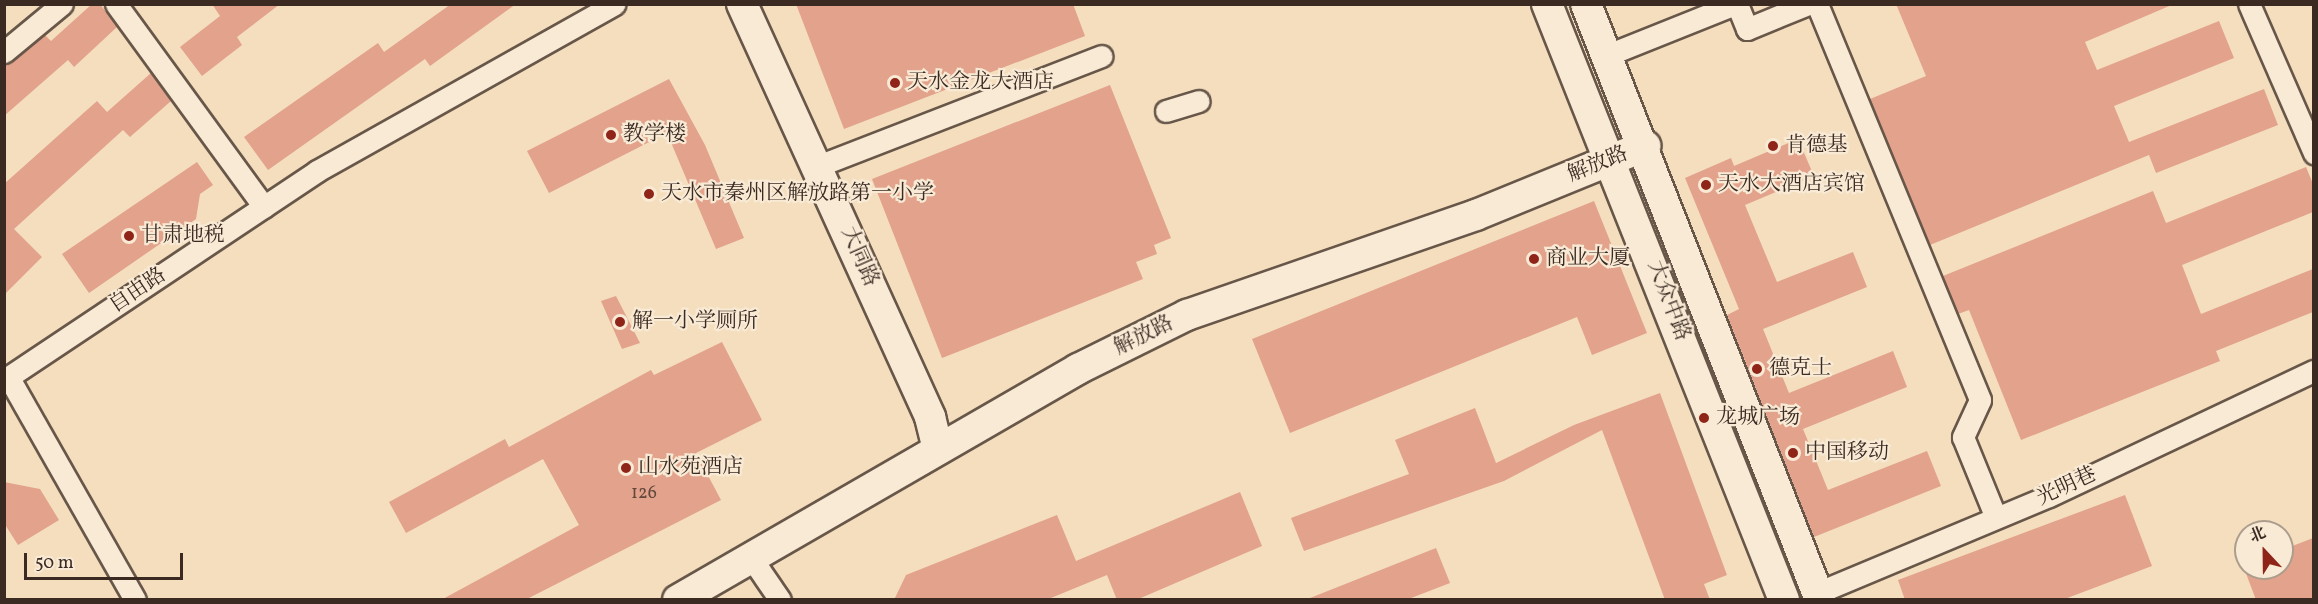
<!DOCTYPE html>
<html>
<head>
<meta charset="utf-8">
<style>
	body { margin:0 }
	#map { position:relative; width:2318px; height:604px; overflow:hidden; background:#f4debe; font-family:Vollkorn,"Noto Serif SC",serif }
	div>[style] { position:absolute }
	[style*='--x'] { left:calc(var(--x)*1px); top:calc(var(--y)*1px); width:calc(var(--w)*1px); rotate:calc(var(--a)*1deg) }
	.building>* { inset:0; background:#e2a28b }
	.roads { filter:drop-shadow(2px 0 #685749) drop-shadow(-2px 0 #685749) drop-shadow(0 2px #685749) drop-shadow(0 -2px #685749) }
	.street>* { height:21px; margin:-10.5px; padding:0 10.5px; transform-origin:10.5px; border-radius:10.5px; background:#f8ead5 }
	.secondary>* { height:30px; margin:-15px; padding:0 15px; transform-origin:15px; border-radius:15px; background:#f8ead5 }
	.dots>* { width:16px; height:16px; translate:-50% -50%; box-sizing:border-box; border:3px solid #f8ead5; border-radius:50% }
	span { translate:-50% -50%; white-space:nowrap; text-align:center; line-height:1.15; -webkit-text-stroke:4.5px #f8ead5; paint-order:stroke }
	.number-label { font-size:18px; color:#64483c }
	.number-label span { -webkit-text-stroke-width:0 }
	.poi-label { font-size:21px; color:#3a2a22 }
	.left { translate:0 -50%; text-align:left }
	.street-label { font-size:21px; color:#3a2a22 }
	.frame { position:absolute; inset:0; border:6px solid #3a2a22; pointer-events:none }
	.north { position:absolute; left:2234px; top:520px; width:60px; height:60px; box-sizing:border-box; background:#f8ead5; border:2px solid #ac9d8d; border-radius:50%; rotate:338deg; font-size:16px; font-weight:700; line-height:24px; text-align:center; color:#3a2a22 }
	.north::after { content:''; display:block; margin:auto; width:21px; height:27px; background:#8f2418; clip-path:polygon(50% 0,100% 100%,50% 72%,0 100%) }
	.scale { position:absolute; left:24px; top:553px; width:159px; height:27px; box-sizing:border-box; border:3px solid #3a2a22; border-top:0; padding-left:8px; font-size:18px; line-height:21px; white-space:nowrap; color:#3a2a22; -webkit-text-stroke:4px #f8ead5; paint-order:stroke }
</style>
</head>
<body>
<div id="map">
	<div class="building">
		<div style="clip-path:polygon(92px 4px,100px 4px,117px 27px,74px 67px,68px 60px,4px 116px,4px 64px,45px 35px,51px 41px)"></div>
		<div style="clip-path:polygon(212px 4px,280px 4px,237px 37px,242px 45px,202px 76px,180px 47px,220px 16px)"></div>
		<div style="clip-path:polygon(451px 4px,516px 4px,430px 66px,425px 59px,268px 170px,244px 137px,378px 43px,384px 52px)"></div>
		<div style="clip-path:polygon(796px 4px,1073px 4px,1085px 36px,844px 129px)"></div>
		<div style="clip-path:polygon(1896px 4px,2174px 4px,2085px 42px,2097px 70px,2219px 21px,2234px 58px,2114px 106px,2129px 142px,2264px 89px,2278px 125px,2156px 173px,2149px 155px,1930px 245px,1870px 99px,1926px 76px)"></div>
		<div style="clip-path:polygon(151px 73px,171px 101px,130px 137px,123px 130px,14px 229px,42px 257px,4px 295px,4px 184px,97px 101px,107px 112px)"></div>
		<div style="clip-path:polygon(669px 79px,705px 145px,744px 238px,716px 249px,667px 133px,549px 193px,527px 151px)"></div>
		<div style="clip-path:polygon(1110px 85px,1171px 238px,1154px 245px,1157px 254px,1136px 262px,1143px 279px,942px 358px,872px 179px)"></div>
		<div style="clip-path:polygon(1798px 139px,1814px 176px,1745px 205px,1777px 282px,1853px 252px,1867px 287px,1763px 329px,1789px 393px,1893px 351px,1907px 387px,1803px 429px,1828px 490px,1927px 451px,1941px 486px,1814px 537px,1727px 315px,1739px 309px,1685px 178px,1731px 158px,1734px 166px)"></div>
		<div style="clip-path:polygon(197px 162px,213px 185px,200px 194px,196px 219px,89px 293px,62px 254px)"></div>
		<div style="clip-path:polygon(2306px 167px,2313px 184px,2313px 212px,2182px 265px,2201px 314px,2313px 269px,2313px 312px,2216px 351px,2220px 361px,2021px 440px,1969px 310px,1958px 314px,1943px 276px,2153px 191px,2166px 223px)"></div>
		<div style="clip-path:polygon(1594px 201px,1647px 333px,1592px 355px,1577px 317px,1290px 433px,1252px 339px)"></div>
		<div style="clip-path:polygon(616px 296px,640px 343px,622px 349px,601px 301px)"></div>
		<div style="clip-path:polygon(722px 342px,762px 420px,696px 453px,721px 500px,525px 600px,441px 600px,579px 525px,543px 459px,406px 533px,389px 502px,505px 439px,509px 447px,651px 370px,654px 375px)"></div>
		<div style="clip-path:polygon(1660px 393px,1727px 575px,1704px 584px,1710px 600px,1665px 600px,1602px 430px,1504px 481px,1304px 551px,1291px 518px,1409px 474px,1395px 440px,1475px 408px,1496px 463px,1574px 425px)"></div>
		<div style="clip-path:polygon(4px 482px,40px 489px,59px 520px,18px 545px,4px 523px)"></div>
		<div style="clip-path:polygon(1240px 492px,1262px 546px,1136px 600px,1117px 600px,1107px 575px,1046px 600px,894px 600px,906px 575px,1057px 515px,1076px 561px)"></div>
		<div style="clip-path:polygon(2125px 495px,2152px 566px,2062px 600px,1905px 600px,1898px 580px)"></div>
		<div style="clip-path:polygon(2313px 538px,2313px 600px,2256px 600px,2244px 568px,2282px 568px,2282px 550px)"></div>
		<div style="clip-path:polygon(1436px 548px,1450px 583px,1406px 600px,1305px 600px)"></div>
	</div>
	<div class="roads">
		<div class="street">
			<div style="--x:116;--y:4;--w:251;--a:53.9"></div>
			<div style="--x:1737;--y:4;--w:27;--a:68"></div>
			<div style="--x:1747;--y:29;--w:66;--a:-22.3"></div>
			<div style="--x:1817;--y:4;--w:428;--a:67.6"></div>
			<div style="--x:1980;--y:400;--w:41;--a:114.7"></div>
			<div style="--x:1963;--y:437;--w:87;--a:67.8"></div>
			<div style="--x:2249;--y:4;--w:163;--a:66.4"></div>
			<div style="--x:4;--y:52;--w:75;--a:-39.6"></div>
			<div style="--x:1605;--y:56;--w:140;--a:-21.8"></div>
			<div style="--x:1166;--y:111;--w:34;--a:-17"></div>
			<div style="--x:818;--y:166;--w:304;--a:-21.2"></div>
			<div style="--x:9;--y:378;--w:255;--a:60.4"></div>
			<div style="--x:4;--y:380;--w:376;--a:-33.7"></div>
			<div style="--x:317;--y:171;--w:341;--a:-29.3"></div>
			<div style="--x:750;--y:556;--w:53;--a:55.7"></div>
			<div style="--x:1817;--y:593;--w:251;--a:-22.7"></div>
			<div style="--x:2049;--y:496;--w:293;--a:-25.3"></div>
		</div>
		<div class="secondary">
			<div style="--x:742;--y:4;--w:454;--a:65.5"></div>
			<div style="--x:930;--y:417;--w:32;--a:76"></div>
			<div style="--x:1547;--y:4;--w:641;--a:68.31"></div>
			<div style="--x:1586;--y:4;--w:640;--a:68.56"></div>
			<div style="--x:678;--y:600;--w:462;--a:-30"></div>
			<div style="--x:1078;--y:369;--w:122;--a:-26.4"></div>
			<div style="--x:1187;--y:315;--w:306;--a:-19.1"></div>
			<div style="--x:1476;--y:215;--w:183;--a:-22.2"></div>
		</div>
	</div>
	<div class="dots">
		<div style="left:895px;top:83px;background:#8f2418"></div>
		<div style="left:611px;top:135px;background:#8f2418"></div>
		<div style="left:1773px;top:146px;background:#8f2418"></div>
		<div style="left:1706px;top:185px;background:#8f2418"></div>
		<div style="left:649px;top:194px;background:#8f2418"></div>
		<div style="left:129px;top:236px;background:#8f2418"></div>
		<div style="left:1534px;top:259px;background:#8f2418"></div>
		<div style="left:620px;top:322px;background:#8f2418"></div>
		<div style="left:1757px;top:369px;background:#8f2418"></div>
		<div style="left:1704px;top:418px;background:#8f2418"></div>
		<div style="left:1793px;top:453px;background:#8f2418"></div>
		<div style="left:626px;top:468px;background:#8f2418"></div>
	</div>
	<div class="number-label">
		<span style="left:644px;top:494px">126</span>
	</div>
	<div class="poi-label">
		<span class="left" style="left:907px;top:83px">天水金龙大酒店</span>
		<span class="left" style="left:623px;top:135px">教学楼</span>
		<span class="left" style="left:1785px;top:146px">肯德基</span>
		<span class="left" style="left:1718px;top:185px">天水大酒店宾馆</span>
		<span class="left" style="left:661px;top:194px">天水市秦州区解放路第一小学</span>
		<span class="left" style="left:141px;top:236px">甘肃地税</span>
		<span class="left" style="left:1546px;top:259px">商业大厦</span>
		<span class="left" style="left:632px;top:322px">解一小学厕所</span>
		<span class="left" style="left:1769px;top:369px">德克士</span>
		<span class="left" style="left:1716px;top:418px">龙城广场</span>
		<span class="left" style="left:1805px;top:453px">中国移动</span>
		<span class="left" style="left:638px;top:468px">山水苑酒店</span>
	</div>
	<div class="street-label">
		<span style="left:1598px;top:165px;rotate:-22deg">解放路</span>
		<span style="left:859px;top:257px;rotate:66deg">大同路</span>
		<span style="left:138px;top:291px;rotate:-34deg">自由路</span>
		<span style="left:1668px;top:301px;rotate:69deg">大众中路</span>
		<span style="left:1144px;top:336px;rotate:-26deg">解放路</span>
		<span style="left:2067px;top:487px;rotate:-25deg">光明巷</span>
	</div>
	<div class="frame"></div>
	<div class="north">北</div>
	<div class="scale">50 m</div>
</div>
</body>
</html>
